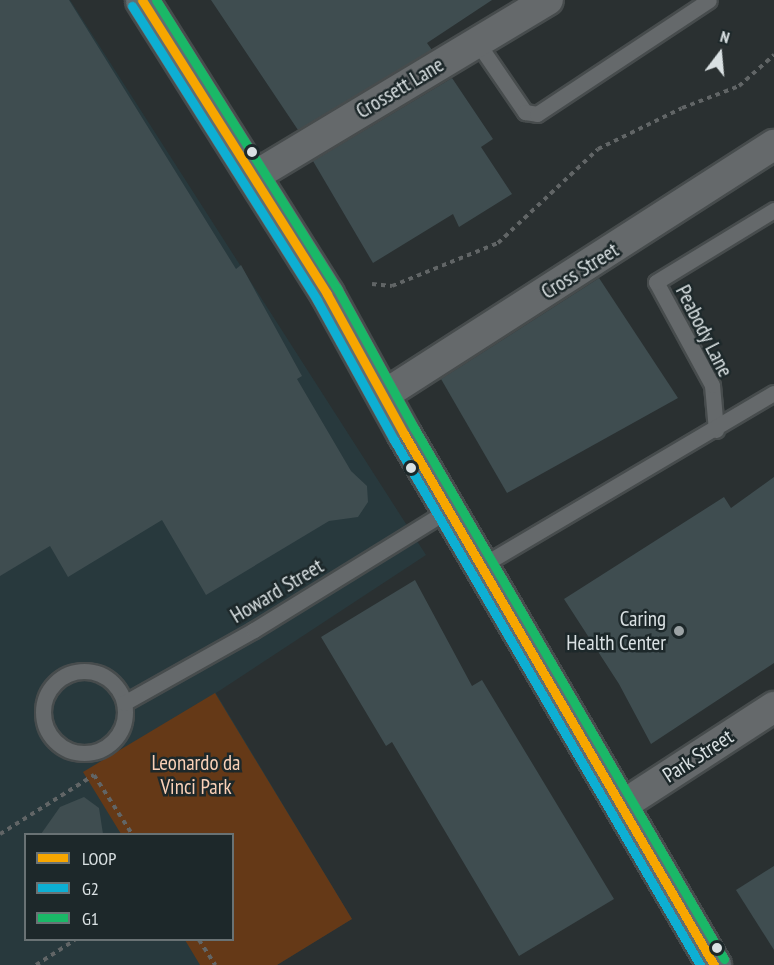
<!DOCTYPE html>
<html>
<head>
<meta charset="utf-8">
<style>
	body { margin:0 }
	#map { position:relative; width:774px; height:965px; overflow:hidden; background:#2a3031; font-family:"PT Sans Narrow",sans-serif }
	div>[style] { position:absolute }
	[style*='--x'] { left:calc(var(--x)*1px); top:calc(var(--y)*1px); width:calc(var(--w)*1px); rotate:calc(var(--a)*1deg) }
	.built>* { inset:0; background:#28393d }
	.green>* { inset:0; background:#653917 }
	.building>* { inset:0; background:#3f4d50 }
	.path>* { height:4px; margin-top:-2px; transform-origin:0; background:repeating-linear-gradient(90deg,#616566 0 4.5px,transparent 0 9px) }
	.roads { filter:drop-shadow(2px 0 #474c4d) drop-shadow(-2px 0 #474c4d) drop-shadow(0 2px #474c4d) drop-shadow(0 -2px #474c4d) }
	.lane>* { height:15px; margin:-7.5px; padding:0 7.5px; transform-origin:7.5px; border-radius:7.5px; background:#65696b }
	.lane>.ring { margin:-7.5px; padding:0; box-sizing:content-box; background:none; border:15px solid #65696b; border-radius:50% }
	.street>* { height:30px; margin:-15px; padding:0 15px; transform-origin:15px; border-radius:15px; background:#65696b }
	.primary>* { height:33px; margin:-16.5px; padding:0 16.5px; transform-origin:16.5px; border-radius:16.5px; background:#616d71 }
	.bus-1>* { height:9px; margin:-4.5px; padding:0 4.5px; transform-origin:4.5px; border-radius:4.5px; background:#f7a600 }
	.bus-2>* { height:9px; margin:-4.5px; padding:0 4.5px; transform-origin:4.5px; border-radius:4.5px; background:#0dafd3 }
	.bus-3>* { height:9px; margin:-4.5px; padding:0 4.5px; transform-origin:4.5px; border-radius:4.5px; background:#1ab867 }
	.dots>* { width:16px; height:16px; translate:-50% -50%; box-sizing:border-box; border:3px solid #1d282a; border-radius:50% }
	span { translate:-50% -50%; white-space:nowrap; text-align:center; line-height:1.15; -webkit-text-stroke:5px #1d282a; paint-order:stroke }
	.street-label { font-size:21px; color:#dae1e3 }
	.poi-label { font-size:21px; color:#dae1e3 }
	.right { translate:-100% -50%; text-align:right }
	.park-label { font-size:21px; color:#f9d0b7 }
	.legend { position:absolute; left:24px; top:833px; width:210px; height:108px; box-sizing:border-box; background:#1d282a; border:2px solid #697274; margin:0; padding:8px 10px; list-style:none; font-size:18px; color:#dae1e3 }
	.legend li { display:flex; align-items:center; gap:12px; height:30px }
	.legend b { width:30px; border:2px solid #697274 }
	.north { position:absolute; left:690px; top:24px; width:60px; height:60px; -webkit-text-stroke:4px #1d282a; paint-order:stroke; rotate:16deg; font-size:16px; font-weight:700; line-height:24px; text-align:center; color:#dae1e3 }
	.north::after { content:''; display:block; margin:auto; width:21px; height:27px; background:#dae1e3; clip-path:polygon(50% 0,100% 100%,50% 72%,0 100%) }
</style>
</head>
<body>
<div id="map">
	<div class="built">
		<div style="clip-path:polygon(evenodd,0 0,70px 0,426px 555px,216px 693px,352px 919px,277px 965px,0 965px,0 0,26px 834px,232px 834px,232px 940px,26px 940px,26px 834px)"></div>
	</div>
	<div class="green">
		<div style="clip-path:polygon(215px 693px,352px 919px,277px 965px,200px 965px,185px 940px,232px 940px,232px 834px,121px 834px,83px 772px)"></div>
	</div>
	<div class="building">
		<div style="clip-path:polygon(0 0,69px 0,236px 269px,241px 265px,302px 376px,297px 379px,351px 471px,367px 486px,368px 502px,358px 517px,329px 521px,206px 595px,162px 520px,68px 577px,50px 546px,0 576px)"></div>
		<div style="clip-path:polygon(211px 0,492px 0,427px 43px,432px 50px,298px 130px)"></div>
		<div style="clip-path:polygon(452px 78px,493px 139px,481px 147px,512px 194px,459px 227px,453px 214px,373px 263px,313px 161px)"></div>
		<div style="clip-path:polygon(599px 278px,678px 398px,507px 493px,441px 379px)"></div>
		<div style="clip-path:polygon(774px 477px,774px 663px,651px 744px,619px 684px,564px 599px,724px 497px,731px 508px)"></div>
		<div style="clip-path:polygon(415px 580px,472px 686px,482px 680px,614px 899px,519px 956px,392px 742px,386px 746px,321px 637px)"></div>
		<div style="clip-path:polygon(84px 797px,99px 808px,103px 834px,41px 834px,60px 807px)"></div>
		<div style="clip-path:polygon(774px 866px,774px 950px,736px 890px)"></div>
	</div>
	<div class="path">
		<div style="--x:372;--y:284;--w:20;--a:6"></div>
		<div style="--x:392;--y:286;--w:114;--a:-22.1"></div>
		<div style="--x:498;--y:243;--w:137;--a:-43.2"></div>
		<div style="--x:598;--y:149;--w:93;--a:-26"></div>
		<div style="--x:682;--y:108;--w:61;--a:-21.1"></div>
		<div style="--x:739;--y:86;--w:47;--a:-41.5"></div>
		<div style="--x:0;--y:834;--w:111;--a:-32.1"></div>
		<div style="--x:94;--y:775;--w:70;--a:57.2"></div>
		<div style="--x:199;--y:940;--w:30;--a:57"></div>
		<div style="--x:36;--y:965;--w:46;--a:-32.7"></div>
	</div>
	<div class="roads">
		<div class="lane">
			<div style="--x:477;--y:42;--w:85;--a:55.6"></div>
			<div style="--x:525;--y:112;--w:12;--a:9"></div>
			<div style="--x:537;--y:114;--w:206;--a:-33.5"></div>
			<div style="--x:716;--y:430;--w:45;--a:-95.1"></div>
			<div style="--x:712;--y:385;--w:117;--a:-118.5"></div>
			<div style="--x:656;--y:282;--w:138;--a:-31.4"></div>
			<div style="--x:481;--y:566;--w:340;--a:-30.6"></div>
			<div class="ring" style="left:43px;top:671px;width:67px;height:67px"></div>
			<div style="--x:124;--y:703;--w:149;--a:-29.3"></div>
			<div style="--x:254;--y:630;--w:228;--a:-31.7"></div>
		</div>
		<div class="street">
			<div style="--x:253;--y:177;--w:344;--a:-31"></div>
			<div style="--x:384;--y:395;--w:463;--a:-32.7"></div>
			<div style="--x:623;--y:805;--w:180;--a:-33"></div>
		</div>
		<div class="primary">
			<div style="--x:142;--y:0;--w:347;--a:57.8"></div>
			<div style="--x:327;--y:294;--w:160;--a:61.2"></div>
			<div style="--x:404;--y:434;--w:615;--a:59.72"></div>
		</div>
	</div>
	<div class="bus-1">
		<div style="--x:142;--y:0;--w:347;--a:57.8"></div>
		<div style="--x:327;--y:294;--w:160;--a:61.2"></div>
		<div style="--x:404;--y:434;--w:615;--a:59.72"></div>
	</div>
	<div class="bus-2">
		<div style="--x:132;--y:6;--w:347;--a:57.8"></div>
		<div style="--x:317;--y:300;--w:160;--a:61.2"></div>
		<div style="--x:394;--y:440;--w:608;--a:59.76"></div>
	</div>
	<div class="bus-3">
		<div style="--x:156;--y:0;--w:340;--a:57.9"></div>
		<div style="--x:337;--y:288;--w:160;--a:61.2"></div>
		<div style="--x:414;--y:428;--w:615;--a:59.72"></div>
	</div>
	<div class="dots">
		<div style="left:252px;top:152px;background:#dae1e3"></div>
		<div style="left:411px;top:468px;background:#dae1e3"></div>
		<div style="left:679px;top:631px;background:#9ca3a5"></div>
		<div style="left:717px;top:948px;background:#dae1e3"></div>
	</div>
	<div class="street-label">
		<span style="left:400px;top:88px;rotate:-31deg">Crossett Lane</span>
		<span style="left:580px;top:271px;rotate:-32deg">Cross Street</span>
		<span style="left:704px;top:331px;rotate:63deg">Peabody Lane</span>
		<span style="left:277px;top:591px;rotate:-31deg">Howard Street</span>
		<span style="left:698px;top:756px;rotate:-33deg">Park Street</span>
	</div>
	<div class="poi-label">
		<span class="right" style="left:666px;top:631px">Caring<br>Health Center</span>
	</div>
	<div class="park-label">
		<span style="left:196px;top:775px">Leonardo da<br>Vinci Park</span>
	</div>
	<ul class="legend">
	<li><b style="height:8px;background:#f7a600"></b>LOOP</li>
	<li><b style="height:8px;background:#0dafd3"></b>G2</li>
	<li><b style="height:8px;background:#1ab867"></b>G1</li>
	</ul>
	<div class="north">N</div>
</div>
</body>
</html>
